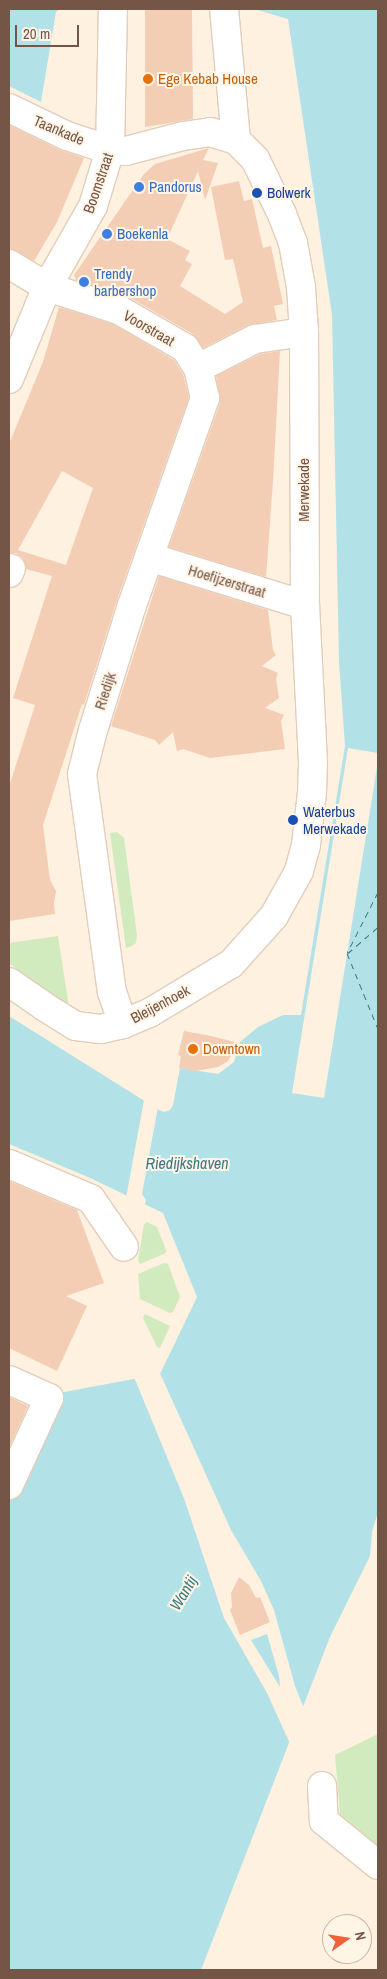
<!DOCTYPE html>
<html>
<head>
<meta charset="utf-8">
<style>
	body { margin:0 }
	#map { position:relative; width:387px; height:1979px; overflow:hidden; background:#fef1df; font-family:"Archivo Narrow",sans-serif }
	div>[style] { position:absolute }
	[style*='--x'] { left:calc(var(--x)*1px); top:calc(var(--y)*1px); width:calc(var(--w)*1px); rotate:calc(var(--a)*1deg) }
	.green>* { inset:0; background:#d1ebbe }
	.water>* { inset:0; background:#b3e1e8 }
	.pier>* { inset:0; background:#fef1df }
	.ferry>* { height:1px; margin-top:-0.5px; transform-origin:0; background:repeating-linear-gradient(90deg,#3b7983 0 6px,transparent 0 11px) }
	.building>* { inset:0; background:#f4cdb5 }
	.roads { filter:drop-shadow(1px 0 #e2cdbb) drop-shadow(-1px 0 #e2cdbb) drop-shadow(0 1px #e2cdbb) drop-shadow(0 -1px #e2cdbb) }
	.minor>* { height:28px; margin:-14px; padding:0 14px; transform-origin:14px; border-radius:14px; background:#fff }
	.dots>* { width:14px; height:14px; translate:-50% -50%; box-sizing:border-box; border:2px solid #fff5e7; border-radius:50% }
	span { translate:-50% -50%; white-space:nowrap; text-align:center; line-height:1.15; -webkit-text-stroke:4px #fff5e7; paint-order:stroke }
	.food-label { font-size:15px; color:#c56008 }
	.left { translate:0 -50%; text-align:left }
	.street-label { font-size:15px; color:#755546 }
	.shop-label { font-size:15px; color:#366cbe }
	.transit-label { font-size:15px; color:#164399 }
	.water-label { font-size:16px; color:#3b7983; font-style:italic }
	.frame { position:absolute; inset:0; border:10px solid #755546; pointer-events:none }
	.north { position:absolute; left:322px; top:1914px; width:50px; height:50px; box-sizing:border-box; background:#fff5e7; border:1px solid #c8b5a7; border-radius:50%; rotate:77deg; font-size:14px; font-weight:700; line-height:20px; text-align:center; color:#755546 }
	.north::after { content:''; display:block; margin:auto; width:18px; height:22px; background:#ef603c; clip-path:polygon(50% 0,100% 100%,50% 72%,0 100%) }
	.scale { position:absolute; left:15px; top:25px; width:64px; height:22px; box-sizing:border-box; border:2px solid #755546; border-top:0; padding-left:6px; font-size:15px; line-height:18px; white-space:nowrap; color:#755546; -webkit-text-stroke:4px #fff5e7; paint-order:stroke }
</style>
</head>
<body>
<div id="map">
	<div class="green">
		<div style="clip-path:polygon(117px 832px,124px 838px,137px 935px,136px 943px,130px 947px,126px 948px,110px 833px)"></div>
		<div style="clip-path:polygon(58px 936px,69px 1007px,10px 964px,9px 943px)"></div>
		<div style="clip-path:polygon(147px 1222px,157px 1227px,166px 1250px,166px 1253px,140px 1264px,138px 1261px,144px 1224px)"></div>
		<div style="clip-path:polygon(164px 1263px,168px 1264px,180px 1297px,173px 1312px,170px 1313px,140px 1299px,138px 1274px)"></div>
		<div style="clip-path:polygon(145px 1314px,170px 1326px,160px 1348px,157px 1347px,143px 1318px)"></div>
		<div style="clip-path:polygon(378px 1734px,378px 1857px,341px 1826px,335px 1755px)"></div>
	</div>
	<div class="water">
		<div style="clip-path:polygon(9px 9px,59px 9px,56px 12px,41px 102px,9px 86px)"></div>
		<div style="clip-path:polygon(254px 9px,378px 9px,378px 1512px,372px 1532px,370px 1556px,330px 1637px,201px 1970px,9px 1970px,9px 1493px,54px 1394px,160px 1374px,197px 1297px,163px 1213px,88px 1177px,9px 1144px,9px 1016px,159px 1110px,164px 1112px,170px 1110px,173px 1105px,180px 1068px,218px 1074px,234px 1062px,240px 1042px,258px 1027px,283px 1015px,301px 1015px,345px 746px,339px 662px,332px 315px,288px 19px)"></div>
	</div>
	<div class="pier">
		<div style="clip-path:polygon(348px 748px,378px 753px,378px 761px,324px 1098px,292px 1093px)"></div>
		<div style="clip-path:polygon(144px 1100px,158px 1107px,142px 1194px,146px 1200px,144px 1207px,126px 1198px)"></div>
		<div style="clip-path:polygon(evenodd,159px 1371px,231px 1530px,261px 1581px,274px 1610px,295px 1686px,305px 1711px,291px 1746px,267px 1693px,224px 1618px,185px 1501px,134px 1377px,159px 1371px,267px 1634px,279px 1676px,280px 1687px,251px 1640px,267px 1634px)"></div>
	</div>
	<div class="ferry">
		<div style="--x:378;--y:892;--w:68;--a:116.9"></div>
		<div style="--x:347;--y:953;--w:82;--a:67.8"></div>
		<div style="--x:348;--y:953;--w:40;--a:-41"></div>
	</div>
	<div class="building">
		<div style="clip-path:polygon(145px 9px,192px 9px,193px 119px,145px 127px)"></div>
		<div style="clip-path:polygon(9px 125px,60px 150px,84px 158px,57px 222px,34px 261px,9px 248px)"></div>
		<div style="clip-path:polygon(209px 148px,203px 160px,218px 163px,205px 200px,198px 171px,167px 239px,190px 251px,185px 260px,192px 264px,180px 286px,225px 314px,243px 302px,233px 259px,225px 260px,211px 187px,239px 181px,244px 201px,252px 199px,263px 248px,271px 246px,283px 304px,274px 306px,277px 320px,248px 325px,203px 348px,193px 334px,127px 296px,76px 280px,74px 275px,144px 174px,155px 164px)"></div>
		<div style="clip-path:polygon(evenodd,59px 307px,113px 324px,174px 360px,183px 374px,189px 397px,117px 600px,84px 705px,82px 704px,43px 825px,50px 880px,56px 891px,54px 903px,55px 914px,9px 921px,9px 787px,35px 705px,13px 698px,52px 576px,26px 569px,23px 558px,16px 553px,9px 553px,9px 444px,43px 362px,59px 307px,62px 471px,93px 488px,66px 565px,18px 550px,62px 471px)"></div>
		<div style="clip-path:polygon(280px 351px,273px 481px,266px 577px,169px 547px,220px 403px,216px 376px,260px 354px)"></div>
		<div style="clip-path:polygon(159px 576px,268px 610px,273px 650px,276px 655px,262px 666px,278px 673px,276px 679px,279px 698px,265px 708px,284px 715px,281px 721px,285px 749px,210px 758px,183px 749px,177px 751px,173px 732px,159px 745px,155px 740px,111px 726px)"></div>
		<div style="clip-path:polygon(184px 1031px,211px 1036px,239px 1043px,228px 1061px,218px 1067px,196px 1071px,179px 1068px,181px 1056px,178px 1055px)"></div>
		<div style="clip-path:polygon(9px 1181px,77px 1210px,104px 1283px,66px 1296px,87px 1306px,57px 1371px,9px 1348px)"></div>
		<div style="clip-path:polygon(9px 1397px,28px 1406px,9px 1448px)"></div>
		<div style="clip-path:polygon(239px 1577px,249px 1585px,256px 1598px,260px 1597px,270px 1622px,240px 1635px,230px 1610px,232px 1607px,231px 1593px)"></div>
	</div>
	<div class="roads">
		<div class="minor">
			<div style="--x:9;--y:108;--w:64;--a:25.8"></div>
			<div style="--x:67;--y:136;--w:45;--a:18"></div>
			<div style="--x:110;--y:150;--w:16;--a:4"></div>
			<div style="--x:126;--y:151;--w:59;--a:-14.7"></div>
			<div style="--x:183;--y:136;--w:27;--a:-8"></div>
			<div style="--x:210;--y:132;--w:27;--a:17"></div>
			<div style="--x:9;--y:264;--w:44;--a:31.2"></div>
			<div style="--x:47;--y:287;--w:76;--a:17.7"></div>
			<div style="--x:119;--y:310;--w:76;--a:29.9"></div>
			<div style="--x:185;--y:348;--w:24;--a:57"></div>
			<div style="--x:198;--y:368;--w:31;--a:77"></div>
			<div style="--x:205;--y:398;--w:219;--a:109.4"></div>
			<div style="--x:132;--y:605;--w:131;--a:107.3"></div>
			<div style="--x:93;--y:730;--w:45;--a:104"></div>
			<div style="--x:82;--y:774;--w:220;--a:82.2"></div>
			<div style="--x:112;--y:992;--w:34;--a:71"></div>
			<div style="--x:210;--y:362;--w:51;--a:-27.1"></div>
			<div style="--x:255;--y:339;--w:49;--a:-8.1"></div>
			<div style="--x:9;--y:379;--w:100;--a:-67.6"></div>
			<div style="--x:47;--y:287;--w:93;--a:-60.4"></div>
			<div style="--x:93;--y:206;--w:59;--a:-73.1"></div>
			<div style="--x:110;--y:150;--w:141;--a:-88.8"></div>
			<div style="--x:149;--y:557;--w:163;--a:17.1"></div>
			<div style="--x:9;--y:573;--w:5;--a:-68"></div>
			<div style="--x:9;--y:982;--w:44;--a:34.8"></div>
			<div style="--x:45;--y:1007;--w:36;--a:32"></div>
			<div style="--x:76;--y:1026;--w:25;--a:7"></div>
			<div style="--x:101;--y:1029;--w:23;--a:-13"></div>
			<div style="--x:123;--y:1024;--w:30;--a:-23"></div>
			<div style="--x:151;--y:1012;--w:93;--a:-31"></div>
			<div style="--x:231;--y:964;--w:64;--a:-48.1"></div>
			<div style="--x:274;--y:916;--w:51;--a:-60.9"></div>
			<div style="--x:299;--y:871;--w:27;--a:-75"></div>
			<div style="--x:306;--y:845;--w:53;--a:-83.5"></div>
			<div style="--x:312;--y:792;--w:30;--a:-88"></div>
			<div style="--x:313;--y:762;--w:157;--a:-92.9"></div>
			<div style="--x:305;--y:605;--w:273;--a:-90.2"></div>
			<div style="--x:304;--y:332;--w:45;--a:-93.8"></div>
			<div style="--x:301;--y:287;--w:45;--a:-100.3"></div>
			<div style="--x:293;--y:243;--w:31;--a:-111"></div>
			<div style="--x:282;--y:214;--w:61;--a:-116.1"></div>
			<div style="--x:255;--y:159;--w:27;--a:-135"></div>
			<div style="--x:236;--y:140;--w:132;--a:-95.2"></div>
			<div style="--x:9;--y:1164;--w:89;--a:23.1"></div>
			<div style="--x:91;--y:1199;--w:58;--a:55.5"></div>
			<div style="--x:9;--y:1380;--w:44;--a:24.2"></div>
			<div style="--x:49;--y:1398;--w:96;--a:114.7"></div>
			<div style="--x:322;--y:1786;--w:35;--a:87"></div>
			<div style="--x:324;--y:1821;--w:70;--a:39.2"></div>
		</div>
	</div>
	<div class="dots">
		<div style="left:148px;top:79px;background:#e8710a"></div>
		<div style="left:139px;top:187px;background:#3f7fe0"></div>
		<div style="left:257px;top:193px;background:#1a4fb4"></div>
		<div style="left:107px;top:234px;background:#3f7fe0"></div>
		<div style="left:84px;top:282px;background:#3f7fe0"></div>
		<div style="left:293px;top:820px;background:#1a4fb4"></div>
		<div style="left:193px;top:1049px;background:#e8710a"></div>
	</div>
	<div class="food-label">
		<span class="left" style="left:158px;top:79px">Ege Kebab House</span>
		<span class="left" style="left:203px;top:1049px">Downtown</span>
	</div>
	<div class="street-label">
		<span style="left:59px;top:130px;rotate:23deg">Taankade</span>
		<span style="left:98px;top:183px;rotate:-71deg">Boomstraat</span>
		<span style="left:149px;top:328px;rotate:30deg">Voorstraat</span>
		<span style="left:304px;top:490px;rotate:-90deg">Merwekade</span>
		<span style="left:227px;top:581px;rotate:17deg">Hoefijzerstraat</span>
		<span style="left:105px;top:691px;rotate:-72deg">Riedijk</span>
		<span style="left:160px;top:1004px;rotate:-28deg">Bleijenhoek</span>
	</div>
	<div class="shop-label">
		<span class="left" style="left:149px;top:187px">Pandorus</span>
		<span class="left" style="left:117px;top:234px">Boekenla</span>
		<span class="left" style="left:94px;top:282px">Trendy<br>barbershop</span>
	</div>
	<div class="transit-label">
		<span class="left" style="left:267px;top:193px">Bolwerk</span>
		<span class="left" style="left:303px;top:820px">Waterbus<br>Merwekade</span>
	</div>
	<div class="water-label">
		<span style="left:187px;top:1163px">Riedijkshaven</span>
		<span style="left:183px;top:1593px;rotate:-59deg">Wantij</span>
	</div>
	<div class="frame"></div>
	<div class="north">N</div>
	<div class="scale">20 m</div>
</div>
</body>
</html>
